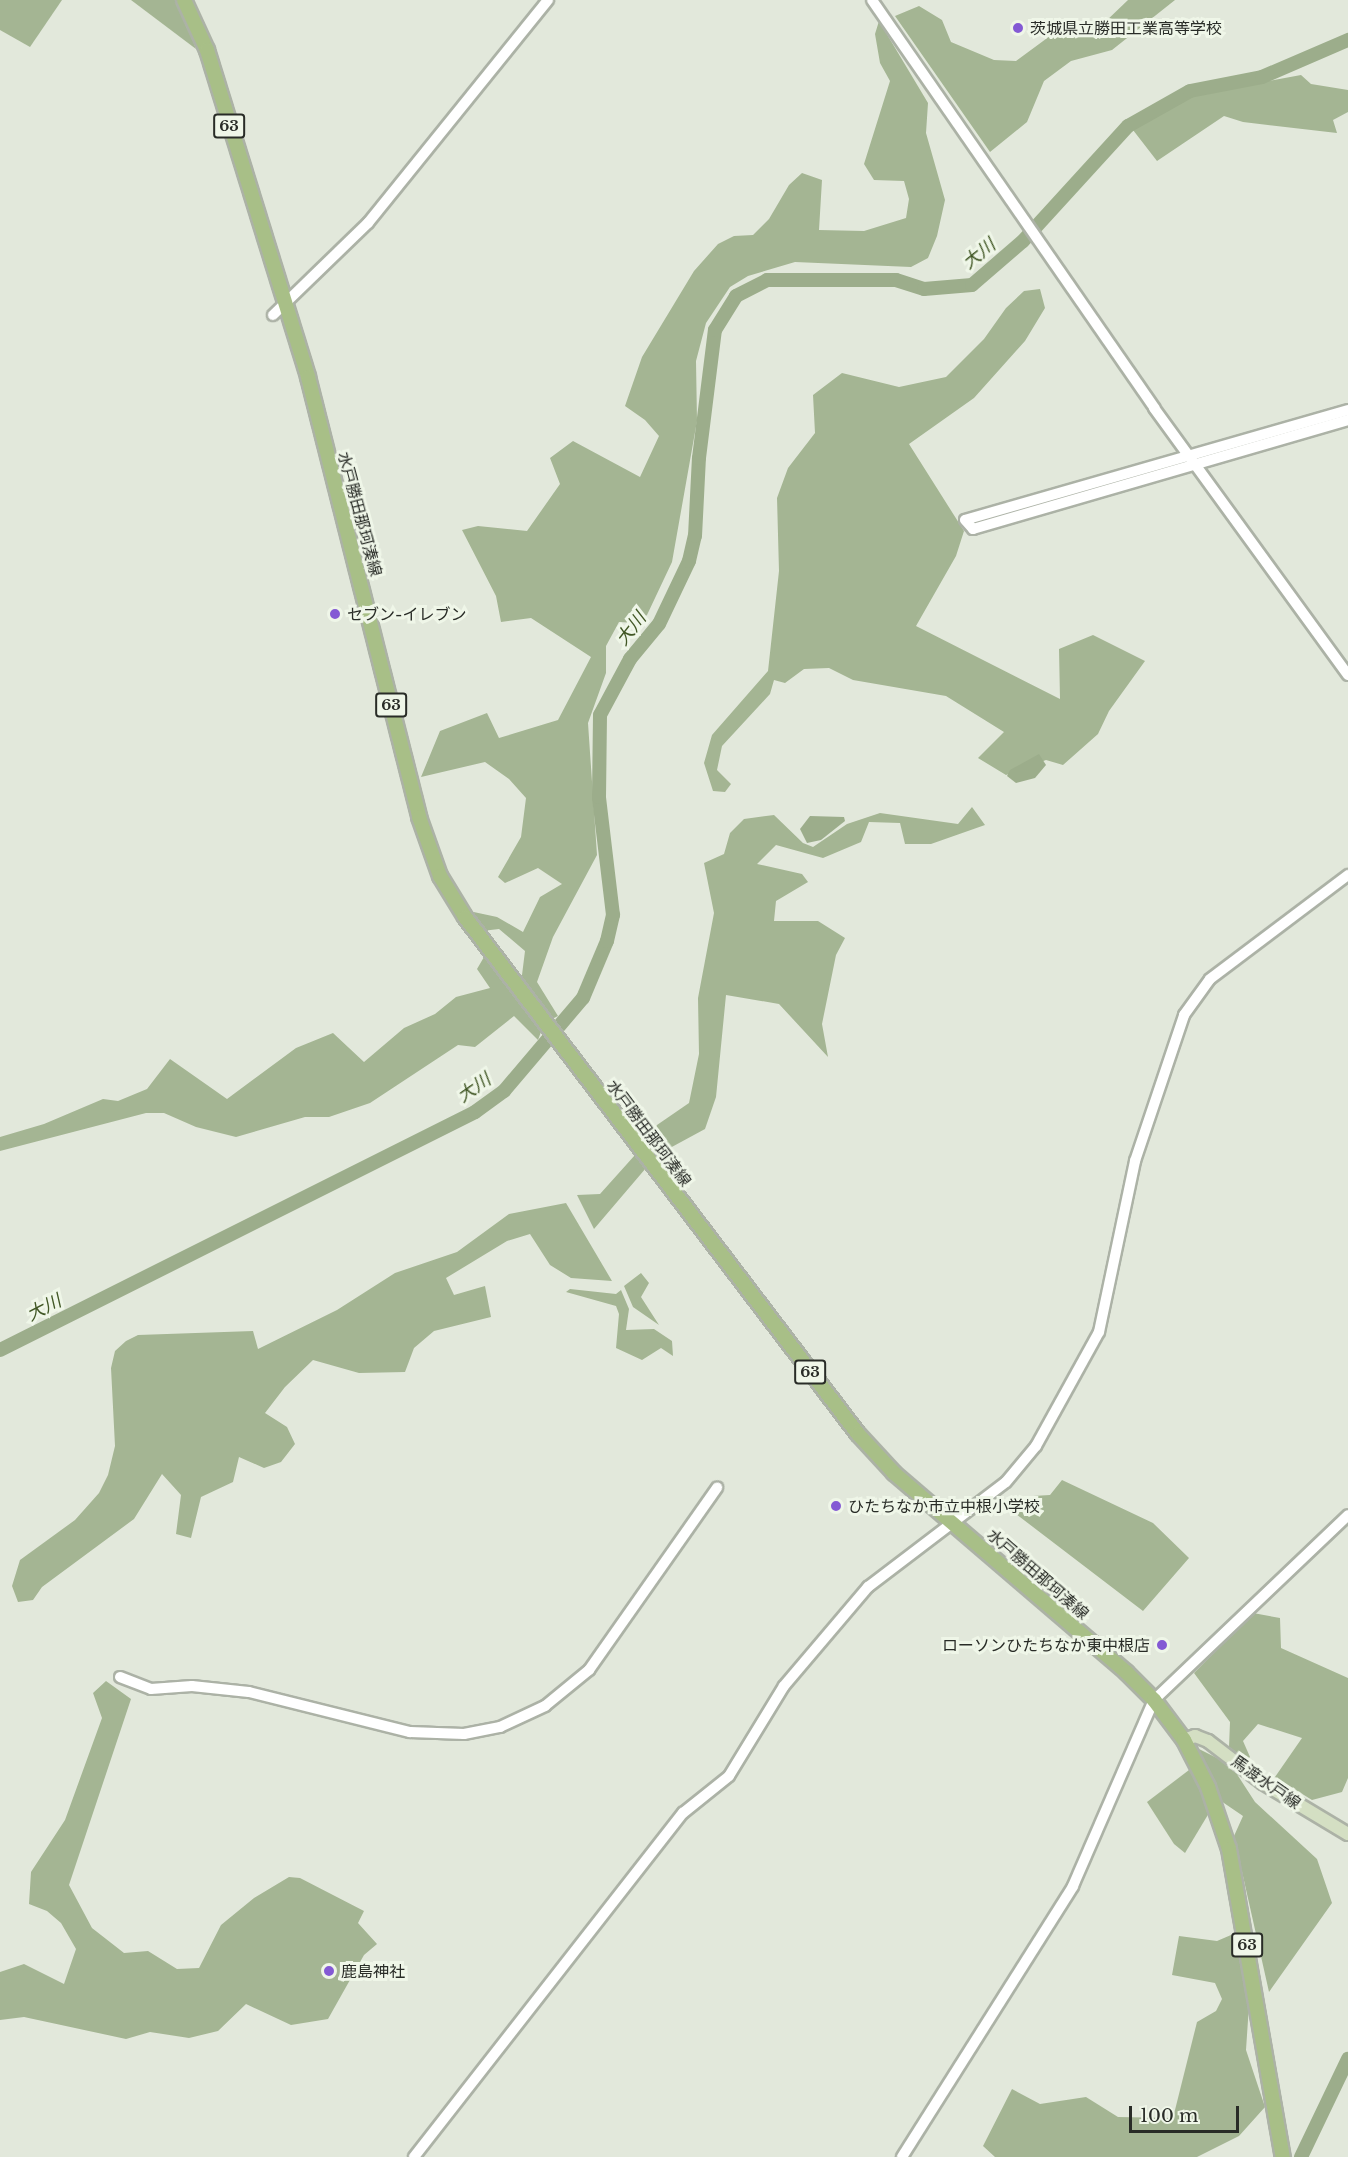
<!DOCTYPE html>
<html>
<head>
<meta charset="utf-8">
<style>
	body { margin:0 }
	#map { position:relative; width:1348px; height:2157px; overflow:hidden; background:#e2e8db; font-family:"Libre Baskerville","Noto Sans JP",serif }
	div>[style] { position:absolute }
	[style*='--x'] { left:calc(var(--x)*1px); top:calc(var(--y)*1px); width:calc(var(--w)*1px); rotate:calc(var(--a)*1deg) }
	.forest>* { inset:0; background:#a4b593 }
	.water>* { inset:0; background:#9cad8b }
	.river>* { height:14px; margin:-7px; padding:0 7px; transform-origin:7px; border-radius:7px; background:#9cad8b }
	.roads { filter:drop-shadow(2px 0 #acb2a6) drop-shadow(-2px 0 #acb2a6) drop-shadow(0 2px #acb2a6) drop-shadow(0 -2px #acb2a6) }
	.tertiary>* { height:10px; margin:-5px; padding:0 5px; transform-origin:5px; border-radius:5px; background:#fff }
	.secondary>* { height:12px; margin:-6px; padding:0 6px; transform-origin:6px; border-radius:6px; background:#d4dfc3 }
	.primary>* { height:14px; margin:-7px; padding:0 7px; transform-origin:7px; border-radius:7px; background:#a8bf87 }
	.dots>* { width:16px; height:16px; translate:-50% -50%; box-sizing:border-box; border:3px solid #eff6e8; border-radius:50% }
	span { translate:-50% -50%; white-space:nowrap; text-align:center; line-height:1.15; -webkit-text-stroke:6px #eff6e8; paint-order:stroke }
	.shield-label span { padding:2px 4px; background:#eff6e8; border:2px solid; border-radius:4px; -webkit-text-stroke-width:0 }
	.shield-label { font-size:15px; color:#292c27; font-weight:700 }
	.poi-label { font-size:16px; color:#292c27 }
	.left { translate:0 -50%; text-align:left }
	.right { translate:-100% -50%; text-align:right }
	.street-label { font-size:16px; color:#292c27 }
	.water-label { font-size:18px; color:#415725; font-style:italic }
	.scale { position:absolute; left:1129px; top:2106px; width:110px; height:27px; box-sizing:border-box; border:3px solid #292c27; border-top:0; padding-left:8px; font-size:18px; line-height:21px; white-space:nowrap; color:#292c27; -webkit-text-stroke:4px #eff6e8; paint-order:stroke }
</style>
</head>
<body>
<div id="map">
	<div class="forest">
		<div style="clip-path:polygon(0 0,62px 0,30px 47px,0 30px)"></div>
		<div style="clip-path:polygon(131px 0,178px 0,196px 49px)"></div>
		<div style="clip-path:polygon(1128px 0,1175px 0,1112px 50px,1071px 61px,1044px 81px,1027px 122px,990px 152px,895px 16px,919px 6px,942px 20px,951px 42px,994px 60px,1016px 61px,1054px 33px,1104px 23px)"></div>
		<div style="clip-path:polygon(879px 21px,928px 103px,926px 133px,945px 200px,937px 236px,928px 258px,911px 267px,795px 262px,748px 276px,730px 287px,706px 323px,696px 361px,697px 421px,672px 562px,647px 615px,636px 623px,619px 622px,606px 646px,606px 673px,588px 723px,597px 855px,553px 937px,537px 982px,558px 1016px,554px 1018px,521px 983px,525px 951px,499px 929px,482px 931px,469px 911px,497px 917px,523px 932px,540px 897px,562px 884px,538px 868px,505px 883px,498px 877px,521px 837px,526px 798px,509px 779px,485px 762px,421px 777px,440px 731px,487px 713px,499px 738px,558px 720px,591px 657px,531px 618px,501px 622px,496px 596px,462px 530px,478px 526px,527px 531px,560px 484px,550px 458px,573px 441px,640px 477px,659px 436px,645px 420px,625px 406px,642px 357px,694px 271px,718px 244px,734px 236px,753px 235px,769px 219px,789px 185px,802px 173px,822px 180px,819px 230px,864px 231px,906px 218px,909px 199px,904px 181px,874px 180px,864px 164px,890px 81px,880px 63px,875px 34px)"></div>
		<div style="clip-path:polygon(1301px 75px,1311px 84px,1348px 90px,1348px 112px,1333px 120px,1337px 133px,1243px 122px,1224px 116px,1157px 161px,1133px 130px,1191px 95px)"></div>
		<div style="clip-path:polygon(1040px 289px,1045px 308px,1025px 341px,974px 398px,909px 444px,964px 531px,956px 556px,916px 626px,1060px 699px,1059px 649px,1093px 635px,1145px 661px,1109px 711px,1098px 734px,1063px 765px,1046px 760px,1006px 775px,978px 758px,1004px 732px,946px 696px,853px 680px,829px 668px,804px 669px,785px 683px,774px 680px,770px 694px,722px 746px,717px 770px,731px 784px,725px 792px,713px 791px,704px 763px,712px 735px,768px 671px,779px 571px,777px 498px,788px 468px,815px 433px,813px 395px,842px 373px,899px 387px,946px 377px,984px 339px,1006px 308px,1024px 291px)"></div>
		<div style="clip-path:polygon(972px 807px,985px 825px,931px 844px,905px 844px,900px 823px,869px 822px,861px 842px,823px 858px,776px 845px,757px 864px,802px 874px,808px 882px,776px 901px,774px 921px,818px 921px,845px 938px,836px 955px,822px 1024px,828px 1057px,779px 1004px,726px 995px,716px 1097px,705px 1129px,657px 1155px,647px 1139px,657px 1125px,689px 1103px,699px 1054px,698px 998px,714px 913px,704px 863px,724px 854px,730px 833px,744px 819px,774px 815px,803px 843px,813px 847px,847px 824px,880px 813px,958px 824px)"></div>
		<div style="clip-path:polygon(484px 957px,541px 1032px,538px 1040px,514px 1016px,475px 1047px,458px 1045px,370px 1103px,329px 1117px,305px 1117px,236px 1137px,196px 1127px,164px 1113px,146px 1113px,0 1151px,0 1137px,44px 1124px,103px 1099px,118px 1101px,147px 1089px,170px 1059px,227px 1099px,296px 1048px,333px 1033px,364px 1062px,404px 1028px,435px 1014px,456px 997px,490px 988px,477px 969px)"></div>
		<div style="clip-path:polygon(635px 1155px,646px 1168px,594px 1229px,577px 1195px,600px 1194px)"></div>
		<div style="clip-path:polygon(566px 1203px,612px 1281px,571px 1278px,550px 1265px,530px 1234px,507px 1241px,446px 1278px,454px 1295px,485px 1286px,491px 1317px,434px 1331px,414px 1348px,405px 1372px,359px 1373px,313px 1360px,285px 1387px,265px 1413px,287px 1427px,295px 1444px,281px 1462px,264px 1468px,239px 1457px,233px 1482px,201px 1497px,191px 1538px,176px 1534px,181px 1495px,162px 1474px,134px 1519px,42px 1587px,33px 1600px,18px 1602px,12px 1586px,20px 1560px,75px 1520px,99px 1493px,108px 1475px,115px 1446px,111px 1368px,115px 1351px,126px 1341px,138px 1335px,253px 1331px,258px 1349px,337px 1310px,395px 1273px,457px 1252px,509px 1214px)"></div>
		<div style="clip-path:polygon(641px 1273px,649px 1283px,641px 1297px,659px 1325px,633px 1307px,624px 1286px)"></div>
		<div style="clip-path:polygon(570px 1289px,616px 1294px,621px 1290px,629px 1309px,626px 1330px,654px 1329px,672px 1341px,673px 1356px,661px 1348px,642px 1360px,616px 1348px,619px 1314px,616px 1306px,566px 1292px)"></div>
		<div style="clip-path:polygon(1062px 1480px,1153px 1523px,1189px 1558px,1143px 1611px,1016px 1514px,1033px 1496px,1050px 1495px)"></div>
		<div style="clip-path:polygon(1253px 1613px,1280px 1618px,1281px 1648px,1348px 1678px,1348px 1778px,1342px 1792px,1312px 1800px,1275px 1777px,1302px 1738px,1258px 1724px,1243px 1741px,1250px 1757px,1247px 1760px,1229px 1747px,1230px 1722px,1194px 1673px)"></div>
		<div style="clip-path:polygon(106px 1681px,131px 1699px,69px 1885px,92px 1928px,124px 1953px,148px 1951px,177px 1969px,199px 1968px,221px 1925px,254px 1898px,289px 1877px,300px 1878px,364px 1911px,358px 1923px,377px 1944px,364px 1955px,328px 2019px,291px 2025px,246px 2004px,218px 2031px,189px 2038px,150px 2032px,126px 2039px,24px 2017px,0 2020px,0 1972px,24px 1964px,64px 1984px,76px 1949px,61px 1923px,47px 1911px,29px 1904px,31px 1872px,65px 1820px,102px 1718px,93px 1693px)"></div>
		<div style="clip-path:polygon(1199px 1749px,1231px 1765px,1255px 1802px,1317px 1859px,1332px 1903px,1269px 1992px,1234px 1836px,1243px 1816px,1221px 1801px)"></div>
		<div style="clip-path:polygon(1189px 1770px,1212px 1808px,1185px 1853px,1174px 1844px,1147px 1802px)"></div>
		<div style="clip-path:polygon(1238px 1932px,1249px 2005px,1246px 2050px,1265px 2107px,1239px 2136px,1197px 2157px,995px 2157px,983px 2146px,1012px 2089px,1040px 2104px,1086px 2097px,1118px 2117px,1173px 2118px,1197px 2022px,1216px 2011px,1222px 1999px,1215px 1983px,1172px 1975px,1179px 1936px,1217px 1941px)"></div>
	</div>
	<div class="water">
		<div style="clip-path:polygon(1039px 754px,1046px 765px,1035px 778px,1016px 783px,1007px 776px,1010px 770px)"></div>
		<div style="clip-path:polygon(810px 816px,844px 817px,845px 821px,821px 840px,807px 843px,800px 829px)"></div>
	</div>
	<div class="river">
		<div style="--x:0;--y:1350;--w:531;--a:-26.61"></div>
		<div style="--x:475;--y:1112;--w:36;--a:-36"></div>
		<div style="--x:504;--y:1091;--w:122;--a:-49.7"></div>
		<div style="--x:583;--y:998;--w:62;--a:-67.2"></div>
		<div style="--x:607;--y:941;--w:27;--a:-77"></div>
		<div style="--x:613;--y:915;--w:119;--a:-96.8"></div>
		<div style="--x:599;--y:797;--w:82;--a:-89.3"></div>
		<div style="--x:600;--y:715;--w:64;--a:-61.8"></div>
		<div style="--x:630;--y:659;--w:45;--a:-50.4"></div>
		<div style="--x:659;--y:624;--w:70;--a:-64.5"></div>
		<div style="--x:689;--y:561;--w:26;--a:-77"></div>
		<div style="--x:695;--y:536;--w:78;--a:-87.1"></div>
		<div style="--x:699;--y:458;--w:129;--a:-82.9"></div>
		<div style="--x:715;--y:330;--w:40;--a:-58"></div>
		<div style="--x:736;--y:296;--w:35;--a:-27"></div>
		<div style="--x:767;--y:280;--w:129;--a:0"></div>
		<div style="--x:896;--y:280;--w:29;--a:18"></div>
		<div style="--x:924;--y:289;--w:48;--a:-4.8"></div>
		<div style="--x:972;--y:285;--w:67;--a:-40.8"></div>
		<div style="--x:1023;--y:241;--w:156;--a:-47.6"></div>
		<div style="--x:1128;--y:126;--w:71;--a:-29.4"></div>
		<div style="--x:1190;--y:91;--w:73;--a:-11"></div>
		<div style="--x:1262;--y:77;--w:94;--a:-23.3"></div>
		<div style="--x:1301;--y:2157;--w:109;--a:-64.4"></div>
	</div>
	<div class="roads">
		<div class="tertiary">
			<div style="--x:872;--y:0;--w:496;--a:55.3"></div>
			<div style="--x:1154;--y:408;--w:330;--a:54"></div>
			<div style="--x:273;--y:315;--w:132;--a:-44.1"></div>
			<div style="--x:368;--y:223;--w:287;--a:-51.1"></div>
			<div style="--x:1348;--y:410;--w:398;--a:164"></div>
			<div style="--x:965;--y:520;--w:12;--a:48"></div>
			<div style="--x:973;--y:529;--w:391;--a:-16.2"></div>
			<div style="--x:120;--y:1677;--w:33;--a:21"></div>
			<div style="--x:151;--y:1689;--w:41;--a:-4.2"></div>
			<div style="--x:192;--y:1686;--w:57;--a:6"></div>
			<div style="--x:249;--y:1692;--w:166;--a:14"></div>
			<div style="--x:410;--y:1732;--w:54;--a:2.1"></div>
			<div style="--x:464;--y:1734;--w:37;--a:-11"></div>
			<div style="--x:500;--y:1727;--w:50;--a:-25"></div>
			<div style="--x:545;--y:1706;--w:57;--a:-39.3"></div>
			<div style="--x:589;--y:1670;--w:223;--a:-54.9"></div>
			<div style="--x:414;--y:2157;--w:437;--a:-52"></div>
			<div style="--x:683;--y:1813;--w:59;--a:-38.8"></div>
			<div style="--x:729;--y:1776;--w:105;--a:-58.6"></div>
			<div style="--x:784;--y:1686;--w:130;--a:-49.7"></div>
			<div style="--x:868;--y:1587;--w:173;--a:-37.3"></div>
			<div style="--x:1006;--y:1482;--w:47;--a:-50.2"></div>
			<div style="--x:1036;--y:1446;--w:130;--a:-61.1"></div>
			<div style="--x:1099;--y:1332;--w:175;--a:-78.1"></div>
			<div style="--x:1135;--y:1161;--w:154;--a:-71.4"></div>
			<div style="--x:1184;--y:1015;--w:44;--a:-54.2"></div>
			<div style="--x:1210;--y:979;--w:173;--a:-37"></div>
			<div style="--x:902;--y:2157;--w:320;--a:-57.7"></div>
			<div style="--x:1073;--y:1886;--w:203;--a:-66.5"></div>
			<div style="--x:1154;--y:1700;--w:268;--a:-43.6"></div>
		</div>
		<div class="secondary">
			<div style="--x:1184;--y:1740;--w:12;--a:-20"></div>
			<div style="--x:1195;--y:1736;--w:14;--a:21"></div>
			<div style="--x:1208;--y:1741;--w:69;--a:37.4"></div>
			<div style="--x:1263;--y:1783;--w:99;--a:31"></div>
		</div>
		<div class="primary">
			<div style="--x:184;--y:0;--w:55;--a:65.3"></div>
			<div style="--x:207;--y:50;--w:342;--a:72.8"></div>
			<div style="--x:308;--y:377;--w:454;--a:75.8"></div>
			<div style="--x:419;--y:817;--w:63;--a:70.4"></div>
			<div style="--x:440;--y:876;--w:48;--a:58.6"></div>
			<div style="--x:465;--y:917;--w:649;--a:52.76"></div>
			<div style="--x:858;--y:1434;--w:53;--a:47.3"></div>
			<div style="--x:894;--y:1473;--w:306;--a:40.6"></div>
			<div style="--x:1126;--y:1672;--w:40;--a:45"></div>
			<div style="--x:1154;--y:1700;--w:50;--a:53.1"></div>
			<div style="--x:1184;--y:1740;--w:53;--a:62.9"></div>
			<div style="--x:1208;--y:1787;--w:65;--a:71.3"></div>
			<div style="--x:1229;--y:1849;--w:313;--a:80.1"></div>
		</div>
	</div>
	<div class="dots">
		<div style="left:1018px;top:28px;background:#845ad4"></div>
		<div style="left:335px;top:614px;background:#845ad4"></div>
		<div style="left:836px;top:1506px;background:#845ad4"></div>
		<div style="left:1162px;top:1645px;background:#845ad4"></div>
		<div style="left:329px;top:1971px;background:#845ad4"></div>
	</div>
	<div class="shield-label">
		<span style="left:229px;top:126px">63</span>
		<span style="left:391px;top:705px">63</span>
		<span style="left:810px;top:1372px">63</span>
		<span style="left:1247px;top:1945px">63</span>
	</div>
	<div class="poi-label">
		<span class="left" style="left:1030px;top:28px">茨城県立勝田工業高等学校</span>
		<span class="left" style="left:347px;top:614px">セブン-イレブン</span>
		<span class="left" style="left:848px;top:1506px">ひたちなか市立中根小学校</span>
		<span class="right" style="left:1150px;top:1645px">ローソンひたちなか東中根店</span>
		<span class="left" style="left:341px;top:1971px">鹿島神社</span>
	</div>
	<div class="street-label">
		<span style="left:360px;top:514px;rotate:75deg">水戸勝田那珂湊線</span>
		<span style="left:649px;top:1133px;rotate:53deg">水戸勝田那珂湊線</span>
		<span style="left:1038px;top:1574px;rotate:41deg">水戸勝田那珂湊線</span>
		<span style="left:1266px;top:1782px;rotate:35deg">馬渡水戸線</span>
	</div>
	<div class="water-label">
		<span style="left:979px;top:254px;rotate:-39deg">大川</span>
		<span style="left:631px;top:629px;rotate:-52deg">大川</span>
		<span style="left:474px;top:1088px;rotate:-35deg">大川</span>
		<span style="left:44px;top:1308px;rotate:-27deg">大川</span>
	</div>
	<div class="scale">100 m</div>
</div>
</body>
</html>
